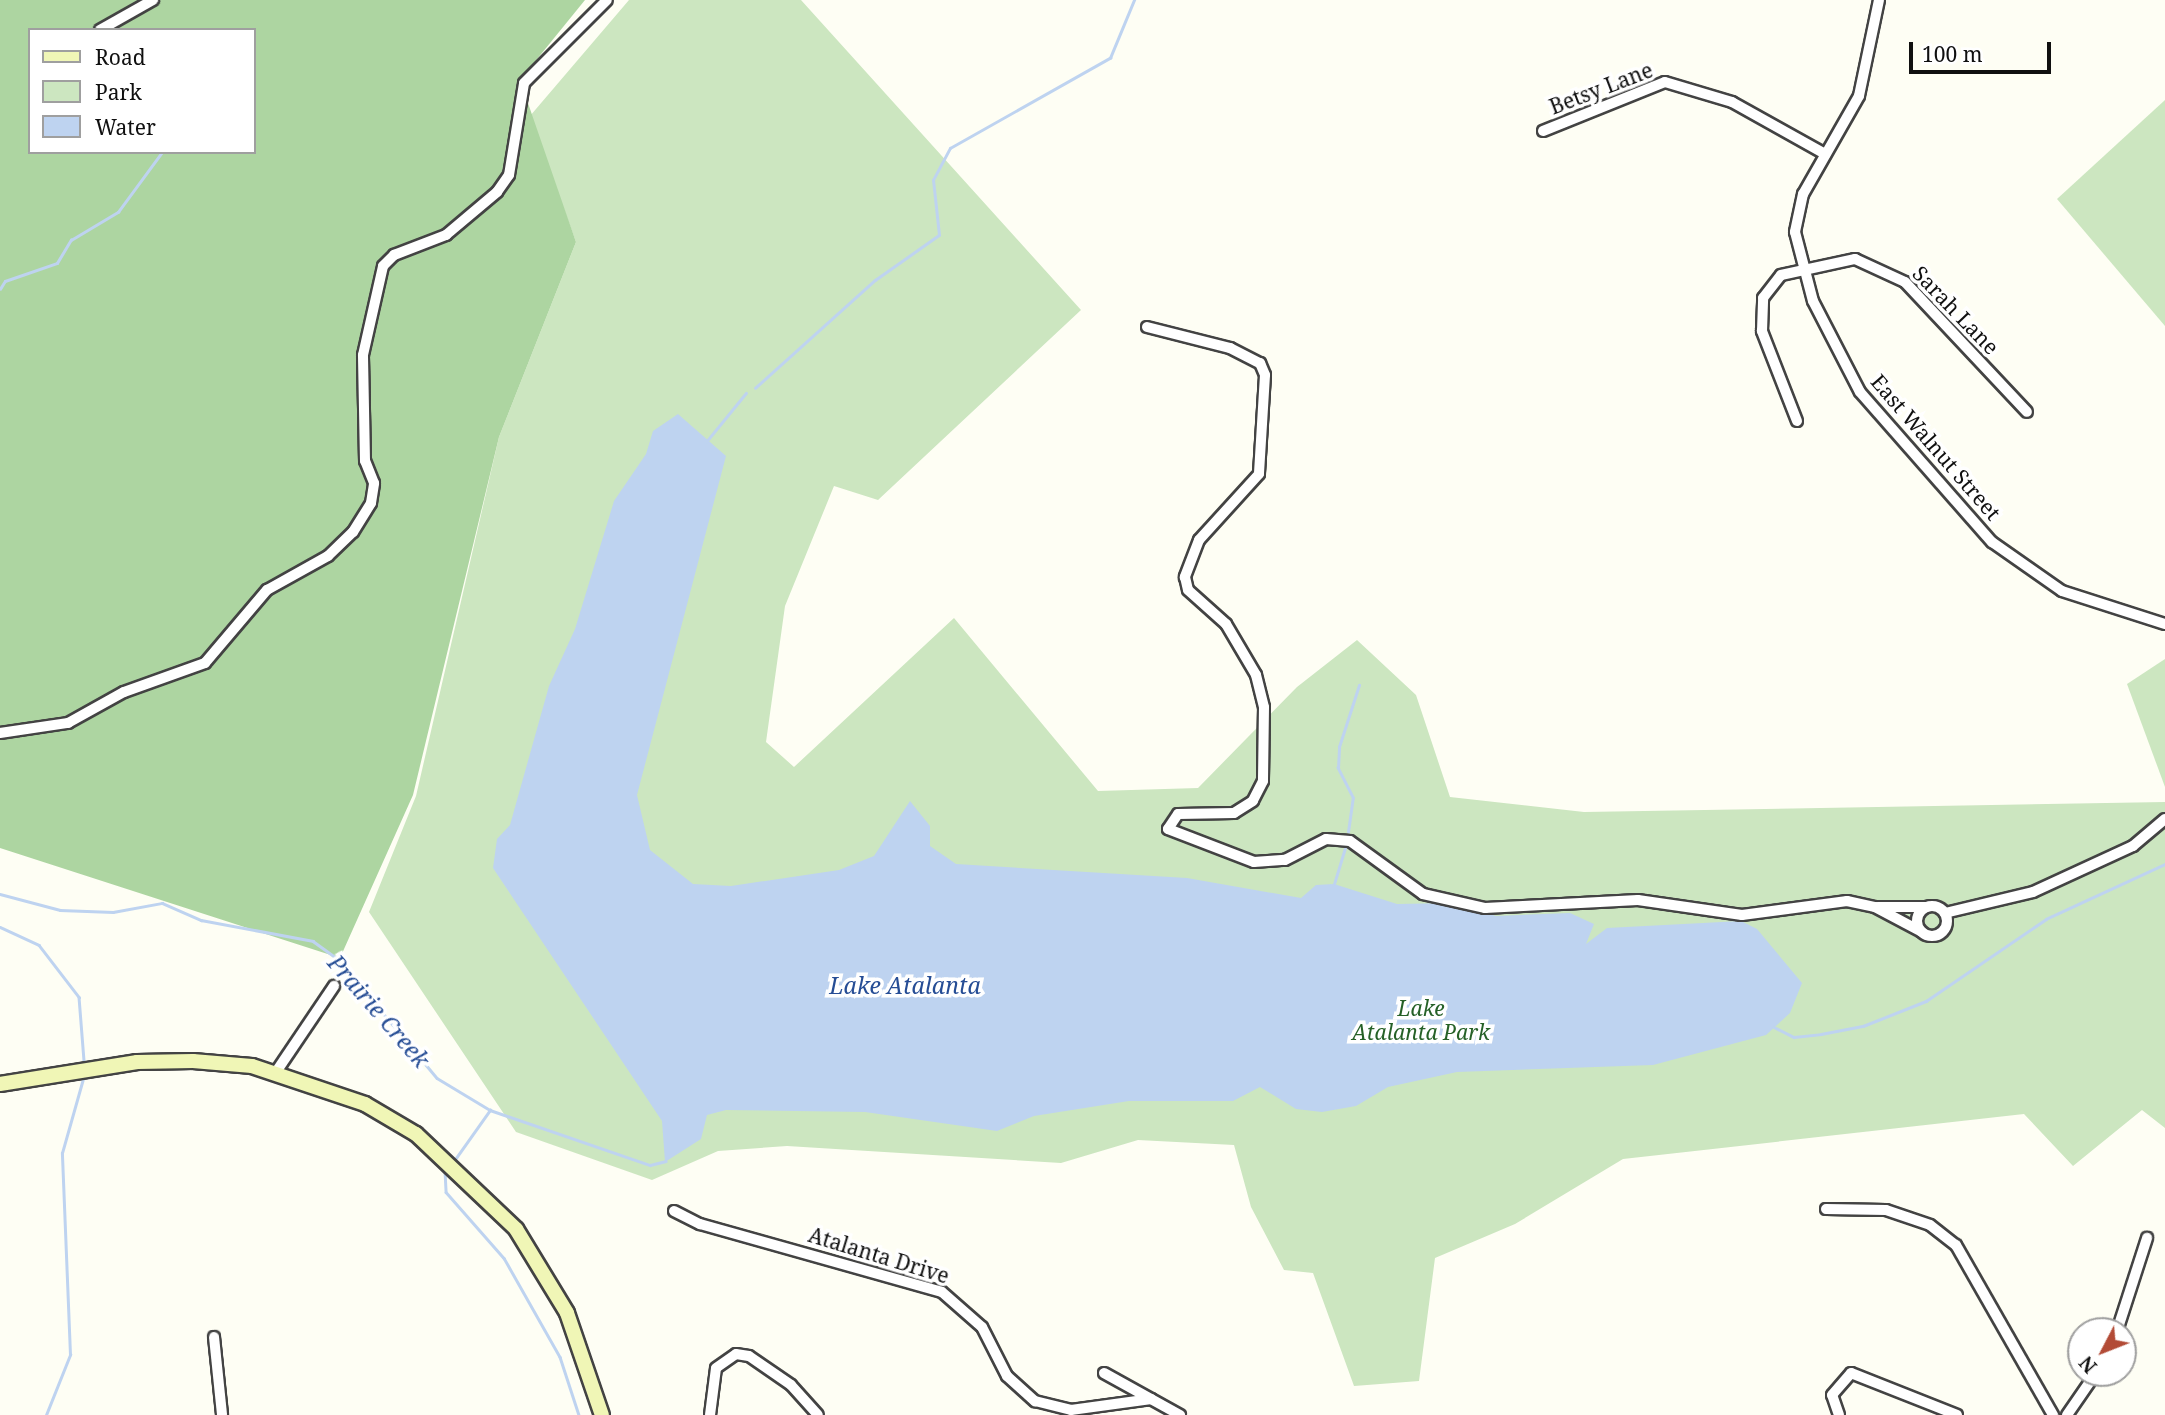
<!DOCTYPE html>
<html>
<head>
<meta charset="utf-8">
<style>
	body { margin:0 }
	#map { position:relative; width:2165px; height:1415px; overflow:hidden; background:#fefef4; font-family:"Noto Serif",serif }
	div>[style] { position:absolute }
	[style*='--x'] { left:calc(var(--x)*1px); top:calc(var(--y)*1px); width:calc(var(--w)*1px); rotate:calc(var(--a)*1deg) }
	.green>* { inset:0; background:#cce6c0 }
	.forest>* { inset:0; background:#add5a1 }
	.water>* { inset:0; background:#bed3f0 }
	.stream>* { height:2.5px; margin:-1.25px; padding:0 1.25px; transform-origin:1.25px; border-radius:1.25px; background:#bed3f0 }
	.roads { filter:drop-shadow(2px 0 #434343) drop-shadow(-2px 0 #434343) drop-shadow(0 2px #434343) drop-shadow(0 -2px #434343) }
	.street>* { height:10px; margin:-5px; padding:0 5px; transform-origin:5px; border-radius:5px; background:#fff }
	.street>.ring { margin:-5px; padding:0; box-sizing:content-box; background:none; border:10px solid #fff; border-radius:50% }
	.secondary>* { height:14px; margin:-7px; padding:0 7px; transform-origin:7px; border-radius:7px; background:#f0f6b6 }
	span { translate:-50% -50%; white-space:nowrap; text-align:center; line-height:1.15; -webkit-text-stroke:7px #fff; paint-order:stroke }
	.street-label { font-size:21px; color:#101010 }
	.park-label { font-size:21px; color:#266127; font-style:italic }
	.water-label { font-size:23px; color:#264d95; font-style:italic }
	.legend { position:absolute; left:28px; top:28px; width:228px; height:126px; box-sizing:border-box; background:#fff; border:2px solid #9f9f9f; margin:0; padding:9px 12px; list-style:none; font-size:21px; color:#101010 }
	.legend li { display:flex; align-items:center; gap:14px; height:35px }
	.legend b { width:35px; border:2px solid #9f9f9f }
	.north { position:absolute; left:2067px; top:1317px; width:70px; height:70px; box-sizing:border-box; background:#fff; border:2px solid #9f9f9f; border-radius:50%; rotate:228deg; font-size:19px; font-weight:700; line-height:28px; text-align:center; color:#101010 }
	.north::after { content:''; display:block; margin:auto; width:24px; height:32px; background:#b24b36; clip-path:polygon(50% 0,100% 100%,50% 72%,0 100%) }
	.scale { position:absolute; left:1909px; top:42px; width:142px; height:32px; box-sizing:border-box; border:4px solid #101010; border-top:0; padding-left:9px; font-size:21px; line-height:24px; white-space:nowrap; color:#101010; -webkit-text-stroke:5px #fff; paint-order:stroke }
</style>
</head>
<body>
<div id="map">
	<div class="green">
		<div style="clip-path:polygon(629px 0,801px 0,1081px 310px,878px 500px,834px 486px,785px 606px,766px 742px,794px 767px,954px 618px,1098px 791px,1198px 788px,1297px 687px,1357px 640px,1416px 695px,1450px 797px,1584px 812px,2165px 802px,2165px 1128px,2142px 1110px,2073px 1166px,2024px 1114px,1623px 1159px,1515px 1224px,1435px 1258px,1419px 1381px,1354px 1386px,1313px 1273px,1284px 1270px,1251px 1207px,1234px 1145px,1138px 1140px,1061px 1163px,787px 1146px,718px 1151px,652px 1180px,516px 1132px,369px 912px,416px 796px,499px 437px,576px 242px,530px 116px)"></div>
		<div style="clip-path:polygon(2165px 100px,2165px 326px,2057px 199px)"></div>
		<div style="clip-path:polygon(2165px 659px,2165px 787px,2127px 684px)"></div>
	</div>
	<div class="forest">
		<div style="clip-path:polygon(evenodd,0 0,585px 0,520px 80px,576px 242px,499px 437px,413px 795px,340px 958px,0 848px,0 0,30px 30px,254px 30px,254px 152px,30px 152px,30px 30px)"></div>
	</div>
	<div class="water">
		<div style="clip-path:polygon(678px 414px,726px 456px,637px 795px,650px 850px,693px 884px,731px 886px,839px 870px,874px 856px,910px 801px,930px 826px,930px 846px,956px 864px,1187px 878px,1301px 898px,1316px 885px,1334px 884px,1397px 904px,1452px 903px,1496px 916px,1570px 913px,1594px 924px,1586px 944px,1607px 928px,1741px 921px,1757px 929px,1802px 983px,1790px 1013px,1766px 1035px,1653px 1065px,1457px 1072px,1388px 1087px,1356px 1106px,1322px 1112px,1296px 1109px,1260px 1087px,1233px 1101px,1129px 1101px,1034px 1116px,997px 1131px,865px 1112px,726px 1110px,707px 1115px,701px 1139px,665px 1162px,662px 1121px,493px 868px,497px 839px,510px 825px,549px 686px,575px 629px,614px 501px,646px 454px,653px 431px)"></div>
	</div>
	<div class="stream">
		<div style="--x:0;--y:289;--w:9;--a:-58"></div>
		<div style="--x:5;--y:281;--w:55;--a:-19.1"></div>
		<div style="--x:57;--y:263;--w:27;--a:-59"></div>
		<div style="--x:71;--y:240;--w:55;--a:-30.8"></div>
		<div style="--x:118;--y:212;--w:74;--a:-53.7"></div>
		<div style="--x:755;--y:388;--w:161;--a:-42"></div>
		<div style="--x:875;--y:280;--w:78;--a:-35.1"></div>
		<div style="--x:939;--y:235;--w:55;--a:-96.2"></div>
		<div style="--x:933;--y:180;--w:36;--a:-62"></div>
		<div style="--x:950;--y:148;--w:184;--a:-29.4"></div>
		<div style="--x:1110;--y:58;--w:63;--a:-67.5"></div>
		<div style="--x:706;--y:442;--w:63;--a:-50.8"></div>
		<div style="--x:1348;--y:832;--w:34;--a:-82"></div>
		<div style="--x:1353;--y:798;--w:34;--a:-117"></div>
		<div style="--x:1338;--y:768;--w:21;--a:-87"></div>
		<div style="--x:1339;--y:747;--w:65;--a:-72.1"></div>
		<div style="--x:1334;--y:884;--w:38;--a:-73"></div>
		<div style="--x:0;--y:894;--w:62;--a:14.9"></div>
		<div style="--x:60;--y:910;--w:53;--a:2.2"></div>
		<div style="--x:113;--y:912;--w:50;--a:-10.4"></div>
		<div style="--x:162;--y:903;--w:43;--a:23.6"></div>
		<div style="--x:201;--y:920;--w:114;--a:10.6"></div>
		<div style="--x:313;--y:941;--w:32;--a:36"></div>
		<div style="--x:339;--y:960;--w:153;--a:50.3"></div>
		<div style="--x:437;--y:1078;--w:62;--a:31.1"></div>
		<div style="--x:490;--y:1110;--w:169;--a:19"></div>
		<div style="--x:650;--y:1165;--w:16;--a:-14"></div>
		<div style="--x:0;--y:927;--w:43;--a:24.8"></div>
		<div style="--x:39;--y:945;--w:66;--a:52.4"></div>
		<div style="--x:79;--y:997;--w:64;--a:85.5"></div>
		<div style="--x:1774;--y:1027;--w:22;--a:27"></div>
		<div style="--x:1794;--y:1037;--w:27;--a:-6"></div>
		<div style="--x:1821;--y:1034;--w:43;--a:-10.8"></div>
		<div style="--x:1863;--y:1026;--w:68;--a:-21.6"></div>
		<div style="--x:1926;--y:1001;--w:145;--a:-34.3"></div>
		<div style="--x:2046;--y:919;--w:131;--a:-24.8"></div>
		<div style="--x:456;--y:1158;--w:59;--a:-54.7"></div>
		<div style="--x:445;--y:1171;--w:21;--a:87"></div>
		<div style="--x:446;--y:1192;--w:88;--a:48.7"></div>
		<div style="--x:504;--y:1258;--w:114;--a:60.5"></div>
		<div style="--x:560;--y:1357;--w:61;--a:71.9"></div>
		<div style="--x:46;--y:1415;--w:65;--a:-68.2"></div>
		<div style="--x:70;--y:1355;--w:202;--a:-92.3"></div>
		<div style="--x:62;--y:1153;--w:77;--a:-74.2"></div>
	</div>
	<div class="roads">
		<div class="street">
			<div style="--x:1879;--y:0;--w:98;--a:101.8"></div>
			<div style="--x:1859;--y:96;--w:113;--a:119.7"></div>
			<div style="--x:1803;--y:194;--w:39;--a:102"></div>
			<div style="--x:1795;--y:232;--w:71;--a:75.4"></div>
			<div style="--x:1813;--y:301;--w:102;--a:62.7"></div>
			<div style="--x:1860;--y:392;--w:200;--a:48.7"></div>
			<div style="--x:1992;--y:542;--w:85;--a:35"></div>
			<div style="--x:2062;--y:591;--w:108;--a:17.8"></div>
			<div style="--x:100;--y:30;--w:61;--a:-29.5"></div>
			<div style="--x:1543;--y:131;--w:131;--a:-21.9"></div>
			<div style="--x:1665;--y:82;--w:70;--a:16.6"></div>
			<div style="--x:1732;--y:102;--w:107;--a:29.2"></div>
			<div style="--x:1147;--y:327;--w:86;--a:14.2"></div>
			<div style="--x:1230;--y:348;--w:34;--a:27"></div>
			<div style="--x:1260;--y:363;--w:13;--a:67"></div>
			<div style="--x:1265;--y:375;--w:99;--a:93.5"></div>
			<div style="--x:1259;--y:474;--w:89;--a:132.3"></div>
			<div style="--x:1199;--y:540;--w:40;--a:111"></div>
			<div style="--x:1185;--y:577;--w:13;--a:77"></div>
			<div style="--x:1188;--y:590;--w:51;--a:41.8"></div>
			<div style="--x:1226;--y:624;--w:59;--a:59.5"></div>
			<div style="--x:1256;--y:675;--w:33;--a:76"></div>
			<div style="--x:1264;--y:707;--w:74;--a:90.8"></div>
			<div style="--x:1263;--y:781;--w:22;--a:117"></div>
			<div style="--x:1253;--y:801;--w:22;--a:148"></div>
			<div style="--x:1234;--y:813;--w:56;--a:179"></div>
			<div style="--x:1178;--y:814;--w:18;--a:124"></div>
			<div style="--x:1168;--y:829;--w:92;--a:21"></div>
			<div style="--x:1254;--y:862;--w:31;--a:-4"></div>
			<div style="--x:1285;--y:860;--w:46;--a:-27.1"></div>
			<div style="--x:1326;--y:839;--w:24;--a:5"></div>
			<div style="--x:1350;--y:841;--w:90;--a:36"></div>
			<div style="--x:1423;--y:894;--w:64;--a:12.7"></div>
			<div style="--x:1485;--y:908;--w:153;--a:-3"></div>
			<div style="--x:1638;--y:900;--w:105;--a:8.2"></div>
			<div style="--x:1742;--y:915;--w:106;--a:-7.6"></div>
			<div style="--x:1847;--y:901;--w:29;--a:12"></div>
			<div style="--x:1875;--y:907;--w:53;--a:28"></div>
			<div style="--x:1797;--y:421;--w:97;--a:-111.3"></div>
			<div style="--x:1762;--y:331;--w:33;--a:-88"></div>
			<div style="--x:1763;--y:298;--w:29;--a:-52"></div>
			<div style="--x:1781;--y:275;--w:76;--a:-12.2"></div>
			<div style="--x:1855;--y:259;--w:55;--a:24.7"></div>
			<div style="--x:1905;--y:282;--w:178;--a:46.8"></div>
			<div style="--x:0;--y:733;--w:69;--a:-8.4"></div>
			<div style="--x:68;--y:723;--w:64;--a:-29"></div>
			<div style="--x:124;--y:692;--w:86;--a:-19.7"></div>
			<div style="--x:205;--y:663;--w:96;--a:-49.7"></div>
			<div style="--x:267;--y:590;--w:70;--a:-29.1"></div>
			<div style="--x:328;--y:556;--w:35;--a:-44"></div>
			<div style="--x:353;--y:532;--w:34;--a:-58"></div>
			<div style="--x:371;--y:503;--w:20;--a:-81"></div>
			<div style="--x:374;--y:483;--w:24;--a:-112"></div>
			<div style="--x:365;--y:461;--w:106;--a:-91.1"></div>
			<div style="--x:363;--y:355;--w:91;--a:-77.3"></div>
			<div style="--x:383;--y:266;--w:16;--a:-45"></div>
			<div style="--x:394;--y:255;--w:56;--a:-21"></div>
			<div style="--x:446;--y:235;--w:67;--a:-40.1"></div>
			<div style="--x:497;--y:192;--w:21;--a:-55"></div>
			<div style="--x:509;--y:175;--w:93;--a:-80.7"></div>
			<div style="--x:524;--y:83;--w:117;--a:-45"></div>
			<div class="ring" style="left:1917px;top:906px;width:20px;height:20px"></div>
			<div style="--x:1878;--y:907;--w:49;--a:0"></div>
			<div style="--x:1945;--y:913;--w:90;--a:-13.4"></div>
			<div style="--x:2033;--y:892;--w:110;--a:-24.7"></div>
			<div style="--x:2133;--y:846;--w:42;--a:-40.2"></div>
			<div style="--x:276;--y:1072;--w:104;--a:-56"></div>
			<div style="--x:1826;--y:1209;--w:60;--a:1"></div>
			<div style="--x:1886;--y:1210;--w:46;--a:18.8"></div>
			<div style="--x:1930;--y:1225;--w:33;--a:38"></div>
			<div style="--x:1956;--y:1245;--w:196;--a:60.3"></div>
			<div style="--x:674;--y:1211;--w:29;--a:27"></div>
			<div style="--x:700;--y:1224;--w:251;--a:15.7"></div>
			<div style="--x:942;--y:1292;--w:53;--a:41.2"></div>
			<div style="--x:982;--y:1327;--w:55;--a:63"></div>
			<div style="--x:1007;--y:1376;--w:38;--a:42"></div>
			<div style="--x:1035;--y:1401;--w:37;--a:14"></div>
			<div style="--x:1071;--y:1410;--w:81;--a:-7.8"></div>
			<div style="--x:2117;--y:1331;--w:98;--a:-72.1"></div>
			<div style="--x:214;--y:1337;--w:78;--a:84.1"></div>
			<div style="--x:1104;--y:1373;--w:87;--a:28.9"></div>
			<div style="--x:710;--y:1415;--w:47;--a:-82.7"></div>
			<div style="--x:716;--y:1368;--w:24;--a:-35"></div>
			<div style="--x:736;--y:1354;--w:13;--a:9"></div>
			<div style="--x:749;--y:1356;--w:51;--a:34.6"></div>
			<div style="--x:791;--y:1385;--w:40;--a:48"></div>
			<div style="--x:1839;--y:1415;--w:21;--a:-109"></div>
			<div style="--x:1832;--y:1395;--w:29;--a:-49"></div>
			<div style="--x:1851;--y:1373;--w:114;--a:21.6"></div>
			<div style="--x:2067;--y:1415;--w:51;--a:-55.4"></div>
		</div>
		<div class="secondary">
			<div style="--x:0;--y:1084;--w:139;--a:-9.1"></div>
			<div style="--x:137;--y:1062;--w:56;--a:-1"></div>
			<div style="--x:193;--y:1061;--w:59;--a:4.8"></div>
			<div style="--x:252;--y:1066;--w:119;--a:18.6"></div>
			<div style="--x:365;--y:1104;--w:59;--a:30.5"></div>
			<div style="--x:416;--y:1134;--w:138;--a:43.5"></div>
			<div style="--x:516;--y:1229;--w:98;--a:58.7"></div>
			<div style="--x:567;--y:1313;--w:108;--a:71.1"></div>
		</div>
	</div>
	<div class="street-label">
		<span style="left:1601px;top:88px;rotate:-21deg">Betsy Lane</span>
		<span style="left:1956px;top:310px;rotate:46deg">Sarah Lane</span>
		<span style="left:1936px;top:447px;rotate:49deg">East Walnut Street</span>
		<span style="left:879px;top:1255px;rotate:17deg">Atalanta Drive</span>
	</div>
	<div class="park-label">
		<span style="left:1421px;top:1020px">Lake<br>Atalanta Park</span>
	</div>
	<div class="water-label">
		<span style="left:905px;top:985px">Lake Atalanta</span>
		<span style="left:379px;top:1011px;rotate:49deg">Prairie Creek</span>
	</div>
	<ul class="legend">
	<li><b style="height:9px;background:#f0f6b6"></b>Road</li>
	<li><b style="height:19px;background:#cce6c0"></b>Park</li>
	<li><b style="height:19px;background:#bed3f0"></b>Water</li>
	</ul>
	<div class="north">N</div>
	<div class="scale">100 m</div>
</div>
</body>
</html>
